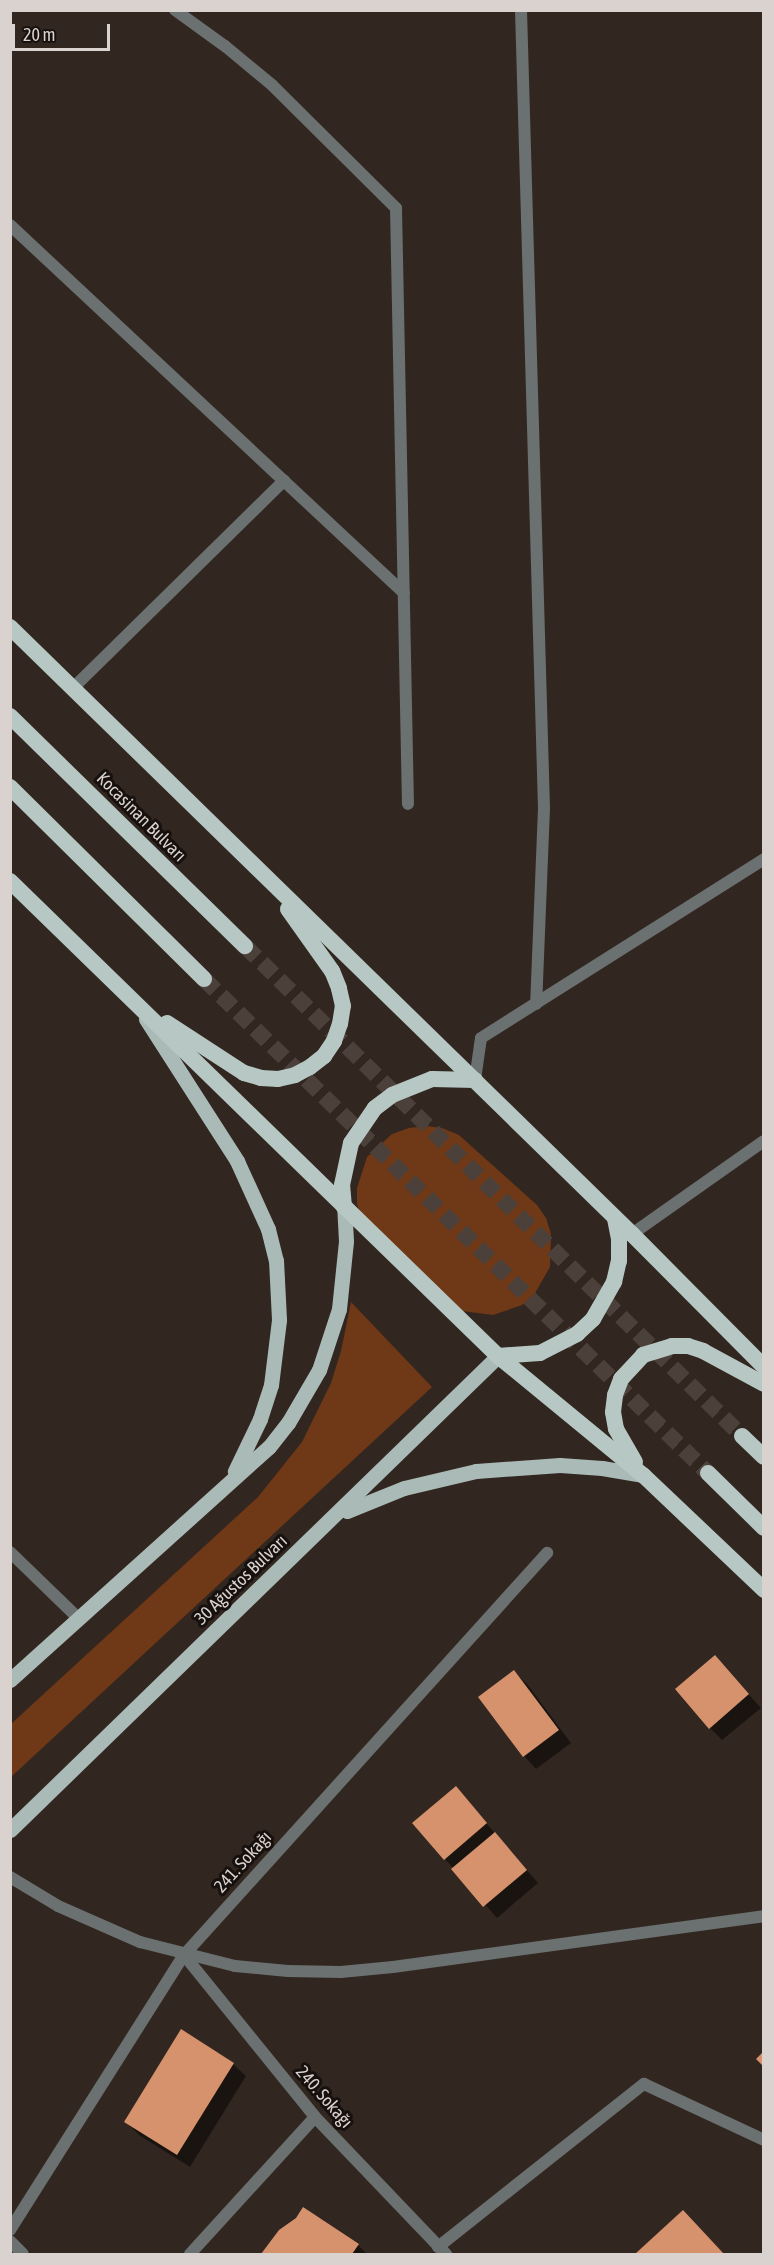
<!DOCTYPE html>
<html>
<head>
<meta charset="utf-8">
<style>
	body { margin:0 }
	#map { position:relative; width:774px; height:2265px; overflow:hidden; background:#322620; font-family:"Asap Condensed",sans-serif }
	div>[style] { position:absolute }
	[style*='--x'] { left:calc(var(--x)*1px); top:calc(var(--y)*1px); width:calc(var(--w)*1px); rotate:calc(var(--a)*1deg) }
	.green>* { inset:0; background:#6f3816 }
	.shadow>* { inset:0; background:#0007 }
	.building>* { inset:0; background:#d6926c }
	.trunk-tunnel>* { height:16px; margin-top:-8px; transform-origin:0; background:repeating-linear-gradient(90deg,#4b403a 0 16px,transparent 0 24px) }
	.minor>* { height:12px; margin:-6px; padding:0 6px; transform-origin:6px; border-radius:6px; background:#6a7170 }
	.primary>* { height:15px; margin:-7.5px; padding:0 7.5px; transform-origin:7.5px; border-radius:7.5px; background:#aabab6 }
	.trunk>* { height:16px; margin:-8px; padding:0 8px; transform-origin:8px; border-radius:8px; background:#b7c8c4 }
	span { translate:-50% -50%; white-space:nowrap; text-align:center; line-height:1.15; -webkit-text-stroke:6px #16110e; paint-order:stroke }
	.street-label { font-size:18px; color:#dad2ce }
	.frame { position:absolute; inset:0; border:12px solid #dad2ce; pointer-events:none }
	.scale { position:absolute; left:12px; top:24px; width:98px; height:27px; box-sizing:border-box; border:3px solid #dad2ce; border-top:0; padding-left:8px; font-size:18px; line-height:21px; white-space:nowrap; color:#dad2ce; -webkit-text-stroke:4px #16110e; paint-order:stroke }
</style>
</head>
<body>
<div id="map">
	<div class="green">
		<div style="clip-path:polygon(426px 1126px,442px 1128px,459px 1135px,537px 1205px,546px 1218px,551px 1234px,550px 1267px,534px 1295px,522px 1305px,493px 1315px,462px 1311px,362px 1220px,357px 1204px,357px 1188px,367px 1157px,392px 1134px,409px 1128px)"></div>
		<div style="clip-path:polygon(351px 1302px,432px 1387px,11px 1777px,11px 1724px,258px 1497px,302px 1442px,331px 1383px,341px 1351px)"></div>
	</div>
	<div class="shadow">
		<div style="clip-path:polygon(715px 1657px,761px 1708px,722px 1740px,710px 1728px)"></div>
		<div style="clip-path:polygon(514px 1672px,527px 1684px,571px 1743px,536px 1769px,524px 1756px)"></div>
		<div style="clip-path:polygon(456px 1788px,538px 1883px,497px 1918px,445px 1859px)"></div>
		<div style="clip-path:polygon(233px 2064px,246px 2076px,190px 2167px,139px 2135px,126px 2122px)"></div>
		<div style="clip-path:polygon(683px 2212px,723px 2254px,638px 2254px)"></div>
		<div style="clip-path:polygon(358px 2245px,367px 2254px,263px 2254px,267px 2246px)"></div>
	</div>
	<div class="building">
		<div style="clip-path:polygon(715px 1655px,749px 1694px,709px 1729px,675px 1689px)"></div>
		<div style="clip-path:polygon(514px 1670px,559px 1730px,523px 1757px,478px 1697px)"></div>
		<div style="clip-path:polygon(456px 1786px,487px 1823px,444px 1860px,412px 1823px)"></div>
		<div style="clip-path:polygon(495px 1832px,527px 1870px,483px 1907px,451px 1869px)"></div>
		<div style="clip-path:polygon(181px 2029px,234px 2063px,177px 2155px,124px 2122px)"></div>
		<div style="clip-path:polygon(764px 2051px,764px 2067px,756px 2059px)"></div>
		<div style="clip-path:polygon(303px 2207px,359px 2244px,352px 2254px,261px 2254px,279px 2230px,296px 2218px)"></div>
		<div style="clip-path:polygon(683px 2210px,724px 2254px,635px 2254px)"></div>
	</div>
	<div class="trunk-tunnel">
		<div style="--x:245;--y:946;--w:698;--a:44.59"></div>
		<div style="--x:204;--y:979;--w:706;--a:44.43"></div>
	</div>
	<div class="minor">
		<div style="--x:175;--y:10;--w:62;--a:35.8"></div>
		<div style="--x:225;--y:46;--w:61;--a:39.7"></div>
		<div style="--x:272;--y:85;--w:175;--a:44.8"></div>
		<div style="--x:396;--y:208;--w:596;--a:88.85"></div>
		<div style="--x:521;--y:10;--w:798;--a:88.35"></div>
		<div style="--x:544;--y:808;--w:196;--a:92.3"></div>
		<div style="--x:10;--y:225;--w:539;--a:43.05"></div>
		<div style="--x:73;--y:688;--w:296;--a:-44.5"></div>
		<div style="--x:475;--y:1080;--w:42;--a:-81.9"></div>
		<div style="--x:481;--y:1038;--w:335;--a:-32.3"></div>
		<div style="--x:632;--y:1234;--w:161;--a:-35.2"></div>
		<div style="--x:10;--y:1552;--w:95;--a:44.1"></div>
		<div style="--x:10;--y:1877;--w:56;--a:31.1"></div>
		<div style="--x:58;--y:1906;--w:90;--a:23.7"></div>
		<div style="--x:140;--y:1942;--w:98;--a:14.2"></div>
		<div style="--x:235;--y:1966;--w:53;--a:5.4"></div>
		<div style="--x:288;--y:1971;--w:53;--a:1.1"></div>
		<div style="--x:341;--y:1972;--w:52;--a:-5.5"></div>
		<div style="--x:393;--y:1967;--w:374;--a:-7.8"></div>
		<div style="--x:184;--y:1955;--w:208;--a:51"></div>
		<div style="--x:315;--y:2117;--w:190;--a:46.3"></div>
		<div style="--x:10;--y:2230;--w:325;--a:-57.7"></div>
		<div style="--x:184;--y:1955;--w:542;--a:-47.92"></div>
		<div style="--x:10;--y:2241;--w:18;--a:45"></div>
		<div style="--x:438;--y:2247;--w:263;--a:-38.4"></div>
		<div style="--x:644;--y:2084;--w:132;--a:25"></div>
		<div style="--x:190;--y:2254;--w:185;--a:-47.6"></div>
	</div>
	<div class="primary">
		<div style="--x:146;--y:1019;--w:169;--a:57.3"></div>
		<div style="--x:237;--y:1161;--w:75;--a:65.5"></div>
		<div style="--x:268;--y:1229;--w:32;--a:76"></div>
		<div style="--x:276;--y:1260;--w:60;--a:87.1"></div>
		<div style="--x:279;--y:1320;--w:65;--a:97"></div>
		<div style="--x:271;--y:1385;--w:36;--a:108"></div>
		<div style="--x:260;--y:1419;--w:58;--a:115.7"></div>
		<div style="--x:347;--y:1511;--w:61;--a:-22"></div>
		<div style="--x:404;--y:1488;--w:74;--a:-13.3"></div>
		<div style="--x:476;--y:1471;--w:84;--a:-4.1"></div>
		<div style="--x:560;--y:1465;--w:42;--a:4.1"></div>
		<div style="--x:602;--y:1468;--w:42;--a:9.7"></div>
		<div style="--x:10;--y:1680;--w:348;--a:-42"></div>
		<div style="--x:269;--y:1447;--w:31;--a:-52"></div>
		<div style="--x:288;--y:1423;--w:61;--a:-59.7"></div>
		<div style="--x:319;--y:1370;--w:64;--a:-71.8"></div>
		<div style="--x:339;--y:1309;--w:68;--a:-84.1"></div>
		<div style="--x:346;--y:1241;--w:34;--a:-93"></div>
		<div style="--x:10;--y:1830;--w:680;--a:-44.17"></div>
	</div>
	<div class="trunk">
		<div style="--x:10;--y:627;--w:869;--a:44.3"></div>
		<div style="--x:632;--y:1234;--w:187;--a:45.2"></div>
		<div style="--x:10;--y:716;--w:329;--a:44.4"></div>
		<div style="--x:10;--y:787;--w:273;--a:44.7"></div>
		<div style="--x:10;--y:881;--w:681;--a:44.23"></div>
		<div style="--x:498;--y:1356;--w:188;--a:39.4"></div>
		<div style="--x:643;--y:1475;--w:167;--a:43.5"></div>
		<div style="--x:167;--y:1023;--w:92;--a:33"></div>
		<div style="--x:244;--y:1073;--w:18;--a:16"></div>
		<div style="--x:261;--y:1078;--w:17;--a:3"></div>
		<div style="--x:278;--y:1079;--w:17;--a:-13"></div>
		<div style="--x:295;--y:1075;--w:17;--a:-28"></div>
		<div style="--x:310;--y:1067;--w:18;--a:-38"></div>
		<div style="--x:324;--y:1056;--w:18;--a:-56"></div>
		<div style="--x:334;--y:1041;--w:18;--a:-71"></div>
		<div style="--x:340;--y:1024;--w:18;--a:-81"></div>
		<div style="--x:343;--y:1006;--w:18;--a:-103"></div>
		<div style="--x:339;--y:988;--w:18;--a:-112"></div>
		<div style="--x:332;--y:971;--w:76;--a:-125.4"></div>
		<div style="--x:344;--y:1207;--w:22;--a:-95"></div>
		<div style="--x:342;--y:1185;--w:43;--a:-77.9"></div>
		<div style="--x:351;--y:1143;--w:42;--a:-55.6"></div>
		<div style="--x:375;--y:1108;--w:21;--a:-37"></div>
		<div style="--x:392;--y:1095;--w:43;--a:-21.8"></div>
		<div style="--x:432;--y:1079;--w:43;--a:1.3"></div>
		<div style="--x:498;--y:1356;--w:42;--a:-4.1"></div>
		<div style="--x:540;--y:1353;--w:42;--a:-27.2"></div>
		<div style="--x:577;--y:1334;--w:22;--a:-43"></div>
		<div style="--x:593;--y:1319;--w:43;--a:-60.4"></div>
		<div style="--x:614;--y:1282;--w:22;--a:-77"></div>
		<div style="--x:619;--y:1261;--w:22;--a:-90"></div>
		<div style="--x:619;--y:1239;--w:21;--a:-101"></div>
		<div style="--x:742;--y:1436;--w:30;--a:44"></div>
		<div style="--x:635;--y:1462;--w:38;--a:-120"></div>
		<div style="--x:616;--y:1429;--w:17;--a:-100"></div>
		<div style="--x:613;--y:1412;--w:17;--a:-83"></div>
		<div style="--x:615;--y:1395;--w:17;--a:-69"></div>
		<div style="--x:621;--y:1379;--w:33;--a:-47"></div>
		<div style="--x:643;--y:1355;--w:30;--a:-17"></div>
		<div style="--x:672;--y:1346;--w:16;--a:0"></div>
		<div style="--x:688;--y:1346;--w:16;--a:18"></div>
		<div style="--x:703;--y:1351;--w:69;--a:28.4"></div>
		<div style="--x:708;--y:1473;--w:78;--a:44.5"></div>
	</div>
	<div class="street-label">
		<span style="left:141px;top:817px;rotate:45deg">Kocasinan Bulvarı</span>
		<span style="left:241px;top:1580px;rotate:-44deg">30 Ağustos Bulvarı</span>
		<span style="left:243px;top:1862px;rotate:-48deg">241. Sokağı</span>
		<span style="left:324px;top:2097px;rotate:49deg">240. Sokağı</span>
	</div>
	<div class="frame"></div>
	<div class="scale">20 m</div>
</div>
</body>
</html>
